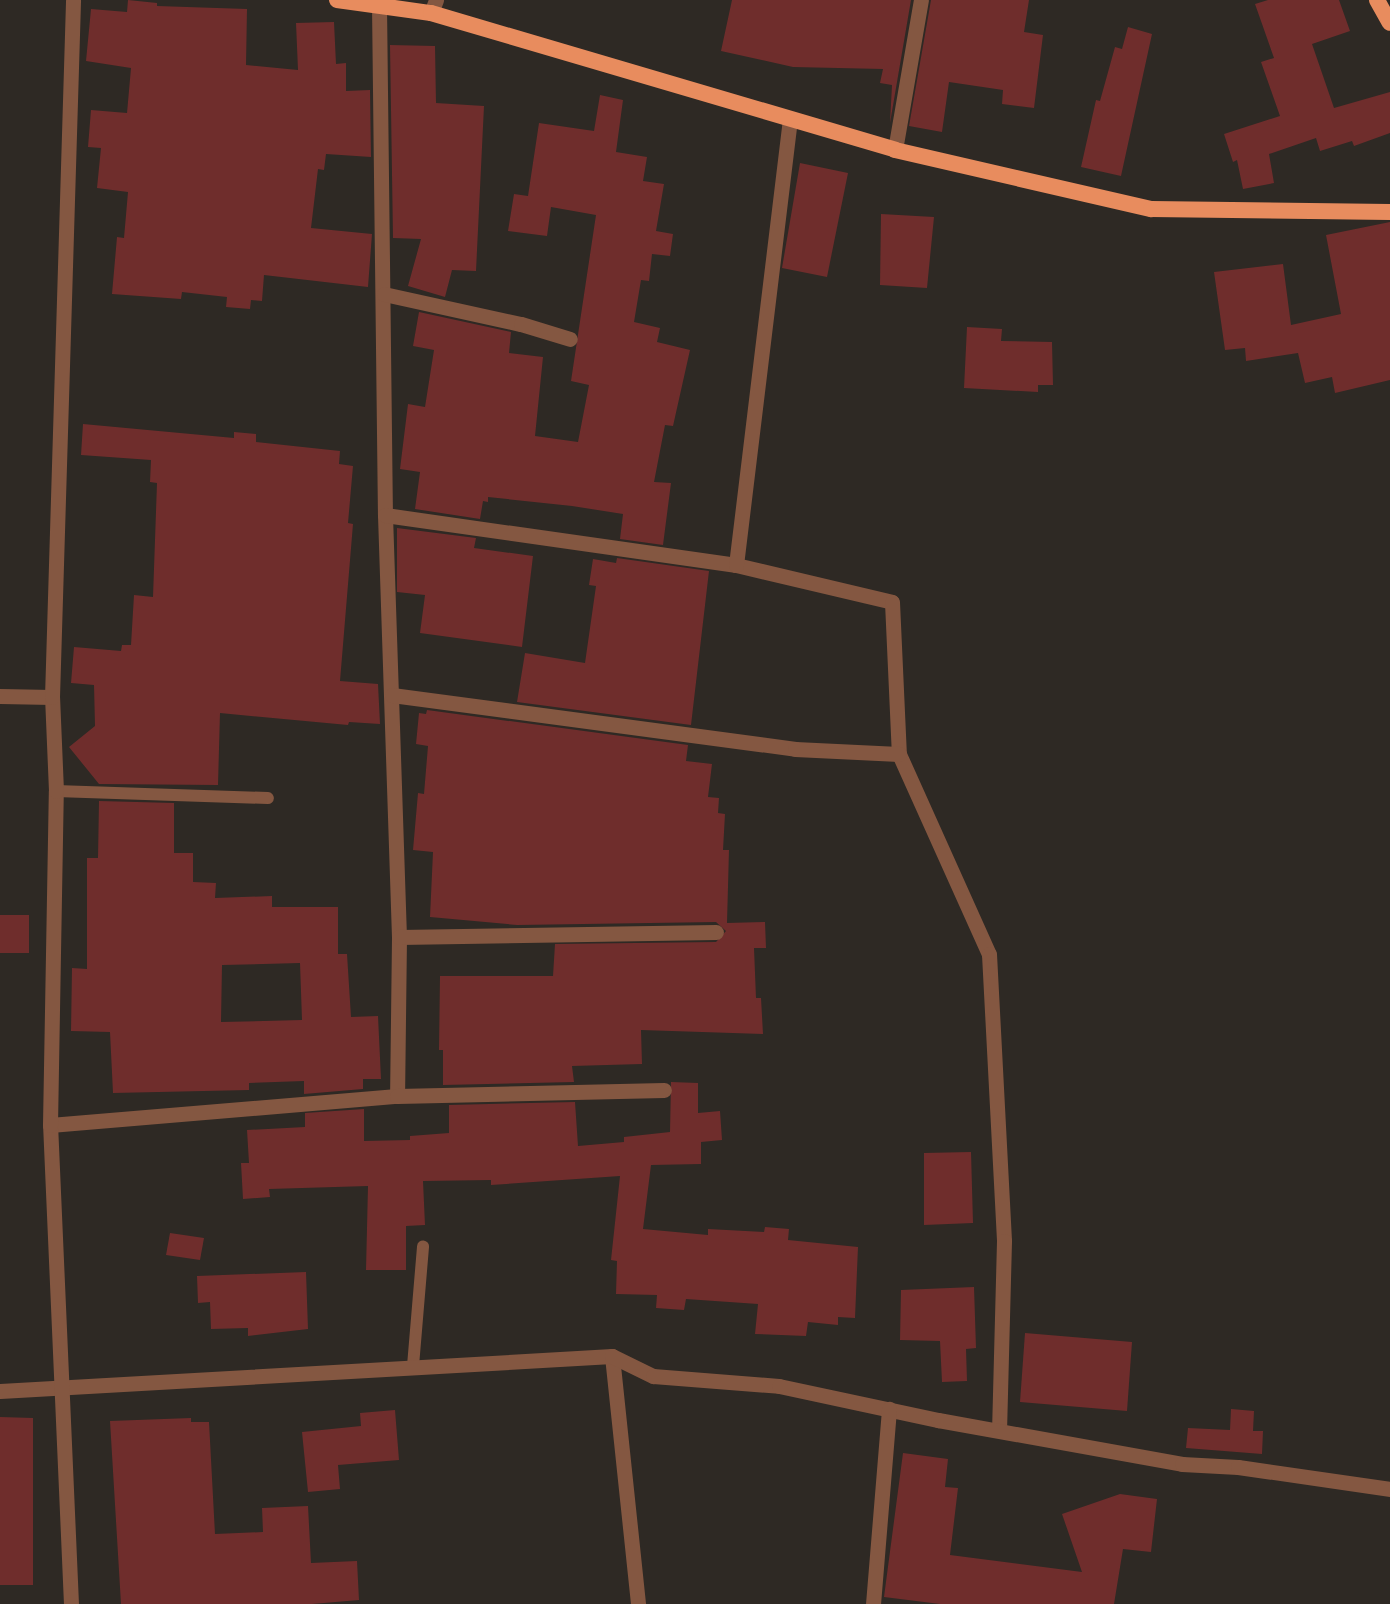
<!DOCTYPE html>
<html>
<head>
<meta charset="utf-8">
<style>
	body { margin:0 }
	#map { position:relative; width:1390px; height:1604px; overflow:hidden; background:#2e2924; font-family:"IBM Plex Sans",sans-serif }
	div>[style] { position:absolute }
	[style*='--x'] { left:calc(var(--x)*1px); top:calc(var(--y)*1px); width:calc(var(--w)*1px); rotate:calc(var(--a)*1deg) }
	.building>* { inset:0; background:#6f2d2c }
	.service>* { height:12px; margin:-6px; padding:0 6px; transform-origin:6px; border-radius:6px; background:#845741 }
	.minor>* { height:15px; margin:-7.5px; padding:0 7.5px; transform-origin:7.5px; border-radius:7.5px; background:#845741 }
	.tertiary>* { height:15px; margin:-7.5px; padding:0 7.5px; transform-origin:7.5px; border-radius:7.5px; background:#845741 }
	.trunk>* { height:16px; margin:-8px; padding:0 8px; transform-origin:8px; border-radius:8px; background:#e88c5e }
	span { translate:-50% -50%; white-space:nowrap; text-align:center; line-height:1.15; -webkit-text-stroke:4.5px #2e2924; paint-order:stroke }
</style>
</head>
<body>
<div id="map">
	<div class="building">
		<div style="clip-path:polygon(128px 0,157px 3px,157px 6px,247px 9px,246px 65px,298px 70px,296px 23px,334px 22px,336px 64px,346px 63px,346px 91px,370px 90px,371px 157px,326px 154px,324px 170px,318px 169px,311px 228px,372px 234px,368px 287px,264px 275px,262px 301px,251px 300px,250px 309px,226px 307px,227px 297px,182px 292px,181px 299px,112px 294px,117px 237px,124px 238px,128px 192px,97px 188px,101px 148px,88px 147px,91px 110px,127px 113px,131px 68px,86px 61px,91px 9px,127px 12px)"></div>
		<div style="clip-path:polygon(732px 0,911px 0,890px 123px,892px 85px,880px 83px,883px 69px,793px 67px,721px 51px)"></div>
		<div style="clip-path:polygon(931px 0,1029px 0,1024px 32px,1043px 35px,1034px 108px,1002px 104px,1003px 90px,949px 82px,942px 132px,909px 126px)"></div>
		<div style="clip-path:polygon(1268px 0,1339px 0,1350px 31px,1312px 44px,1334px 108px,1390px 92px,1390px 133px,1354px 146px,1352px 141px,1320px 151px,1316px 138px,1269px 154px,1274px 183px,1243px 189px,1237px 160px,1233px 162px,1224px 134px,1280px 116px,1261px 62px,1274px 58px,1255px 4px)"></div>
		<div style="clip-path:polygon(1128px 27px,1152px 34px,1121px 176px,1081px 167px,1096px 100px,1100px 101px,1115px 47px,1122px 49px)"></div>
		<div style="clip-path:polygon(390px 45px,435px 46px,436px 103px,484px 106px,476px 271px,452px 270px,445px 297px,408px 286px,421px 239px,393px 238px)"></div>
		<div style="clip-path:polygon(600px 95px,623px 100px,616px 152px,647px 157px,643px 181px,664px 184px,656px 231px,673px 234px,670px 256px,652px 254px,649px 281px,641px 280px,634px 322px,660px 328px,657px 342px,690px 350px,673px 426px,665px 425px,654px 482px,671px 483px,663px 545px,620px 539px,623px 514px,572px 506px,488px 497px,488px 502px,483px 501px,480px 519px,415px 509px,420px 472px,400px 469px,408px 404px,425px 407px,434px 350px,413px 346px,419px 312px,511px 332px,509px 353px,543px 357px,535px 436px,578px 442px,589px 385px,571px 381px,596px 215px,551px 207px,547px 236px,508px 231px,514px 194px,528px 196px,539px 123px,594px 131px)"></div>
		<div style="clip-path:polygon(800px 163px,848px 173px,827px 277px,782px 268px)"></div>
		<div style="clip-path:polygon(881px 214px,934px 217px,927px 288px,880px 285px)"></div>
		<div style="clip-path:polygon(1390px 222px,1390px 380px,1335px 393px,1332px 377px,1305px 383px,1298px 353px,1246px 361px,1245px 348px,1225px 350px,1214px 272px,1283px 264px,1291px 325px,1341px 314px,1326px 235px)"></div>
		<div style="clip-path:polygon(967px 327px,1002px 329px,1001px 341px,1052px 342px,1053px 385px,1038px 385px,1038px 392px,964px 388px)"></div>
		<div style="clip-path:polygon(83px 424px,234px 438px,234px 432px,256px 434px,256px 442px,340px 451px,339px 464px,353px 466px,348px 523px,353px 524px,340px 681px,378px 684px,380px 724px,349px 722px,348px 725px,220px 713px,218px 785px,99px 784px,69px 747px,95px 726px,94px 685px,71px 683px,74px 647px,121px 651px,122px 645px,131px 645px,134px 595px,153px 597px,157px 483px,150px 482px,151px 460px,81px 455px)"></div>
		<div style="clip-path:polygon(397px 528px,476px 538px,474px 548px,533px 556px,522px 647px,420px 633px,425px 595px,397px 592px)"></div>
		<div style="clip-path:polygon(617px 558px,709px 571px,691px 725px,517px 702px,525px 653px,585px 663px,596px 586px,589px 585px,593px 559px,616px 563px)"></div>
		<div style="clip-path:polygon(427px 710px,688px 745px,686px 761px,712px 764px,708px 797px,719px 798px,718px 813px,725px 814px,723px 850px,729px 850px,727px 923px,765px 922px,766px 948px,754px 948px,756px 998px,761px 998px,763px 1034px,641px 1030px,642px 1064px,572px 1066px,574px 1082px,443px 1085px,443px 1050px,439px 1050px,440px 976px,553px 976px,555px 944px,716px 942px,726px 931px,716px 922px,517px 925px,430px 917px,433px 852px,413px 850px,418px 793px,424px 794px,428px 746px,416px 744px,419px 713px,426px 714px)"></div>
		<div style="clip-path:polygon(evenodd,99px 801px,174px 803px,174px 853px,193px 853px,193px 882px,216px 883px,215px 898px,272px 896px,272px 907px,338px 907px,338px 954px,347px 954px,351px 1017px,378px 1016px,381px 1079px,363px 1079px,363px 1089px,304px 1094px,304px 1081px,249px 1083px,249px 1090px,113px 1093px,110px 1032px,71px 1031px,72px 968px,87px 969px,87px 858px,98px 858px,99px 801px,300px 963px,302px 1020px,221px 1022px,222px 965px,300px 963px)"></div>
		<div style="clip-path:polygon(0 915px,29px 915px,29px 953px,0 953px)"></div>
		<div style="clip-path:polygon(671px 1082px,698px 1083px,698px 1113px,720px 1111px,722px 1140px,701px 1142px,701px 1164px,651px 1165px,643px 1229px,708px 1235px,708px 1229px,764px 1232px,765px 1227px,789px 1229px,788px 1240px,858px 1247px,855px 1318px,838px 1317px,838px 1325px,808px 1322px,806px 1336px,755px 1334px,758px 1304px,686px 1299px,684px 1310px,656px 1308px,657px 1295px,616px 1294px,617px 1261px,611px 1260px,620px 1176px,491px 1185px,491px 1180px,423px 1181px,425px 1225px,406px 1226px,406px 1270px,366px 1270px,368px 1186px,269px 1189px,270px 1197px,243px 1199px,241px 1163px,249px 1163px,247px 1130px,305px 1127px,305px 1113px,364px 1109px,364px 1141px,410px 1140px,410px 1136px,449px 1133px,449px 1105px,575px 1102px,578px 1146px,624px 1142px,624px 1137px,670px 1132px)"></div>
		<div style="clip-path:polygon(971px 1152px,973px 1223px,924px 1225px,924px 1153px)"></div>
		<div style="clip-path:polygon(170px 1233px,204px 1238px,200px 1260px,166px 1255px)"></div>
		<div style="clip-path:polygon(306px 1272px,308px 1329px,248px 1336px,248px 1328px,211px 1329px,210px 1302px,198px 1303px,197px 1276px)"></div>
		<div style="clip-path:polygon(974px 1287px,976px 1348px,966px 1349px,967px 1381px,942px 1382px,940px 1341px,900px 1340px,901px 1290px)"></div>
		<div style="clip-path:polygon(1025px 1333px,1132px 1342px,1127px 1411px,1020px 1402px)"></div>
		<div style="clip-path:polygon(1231px 1409px,1254px 1411px,1253px 1431px,1263px 1431px,1262px 1454px,1186px 1448px,1188px 1428px,1230px 1430px)"></div>
		<div style="clip-path:polygon(395px 1410px,399px 1460px,338px 1465px,340px 1489px,308px 1492px,302px 1432px,361px 1426px,360px 1413px)"></div>
		<div style="clip-path:polygon(0 1417px,33px 1418px,33px 1585px,0 1585px)"></div>
		<div style="clip-path:polygon(191px 1418px,191px 1422px,209px 1422px,215px 1534px,263px 1532px,262px 1508px,308px 1506px,311px 1563px,357px 1561px,359px 1600px,312px 1604px,121px 1604px,110px 1421px)"></div>
		<div style="clip-path:polygon(903px 1453px,948px 1459px,945px 1487px,958px 1488px,950px 1555px,1082px 1572px,1062px 1514px,1120px 1494px,1157px 1499px,1151px 1552px,1123px 1549px,1114px 1604px,940px 1604px,884px 1597px)"></div>
	</div>
	<div class="service">
		<div style="--x:56;--y:791;--w:212;--a:1.9"></div>
		<div style="--x:413;--y:1366;--w:120;--a:-85.2"></div>
	</div>
	<div class="minor">
		<div style="--x:379;--y:5;--w:510;--a:89.33"></div>
		<div style="--x:385;--y:515;--w:422;--a:88.1"></div>
		<div style="--x:399;--y:937;--w:159;--a:90.7"></div>
		<div style="--x:431;--y:13;--w:14;--a:-69"></div>
		<div style="--x:895;--y:150;--w:152;--a:-80.2"></div>
		<div style="--x:384;--y:294;--w:140;--a:12.4"></div>
		<div style="--x:521;--y:324;--w:51;--a:17"></div>
		<div style="--x:385;--y:515;--w:355;--a:8.1"></div>
		<div style="--x:736;--y:565;--w:160;--a:13.3"></div>
		<div style="--x:892;--y:602;--w:152;--a:87.4"></div>
		<div style="--x:899;--y:754;--w:219;--a:65.8"></div>
		<div style="--x:989;--y:954;--w:287;--a:87"></div>
		<div style="--x:1004;--y:1241;--w:189;--a:91.5"></div>
		<div style="--x:736;--y:565;--w:448;--a:-83.1"></div>
		<div style="--x:392;--y:695;--w:407;--a:7.6"></div>
		<div style="--x:795;--y:749;--w:104;--a:2.8"></div>
		<div style="--x:0;--y:696;--w:52;--a:1.1"></div>
		<div style="--x:399;--y:937;--w:317;--a:-0.9"></div>
		<div style="--x:50;--y:1125;--w:348;--a:-4.8"></div>
		<div style="--x:397;--y:1096;--w:267;--a:-1.3"></div>
		<div style="--x:612;--y:1356;--w:249;--a:84"></div>
		<div style="--x:0;--y:1391;--w:613;--a:-3.27"></div>
		<div style="--x:612;--y:1356;--w:46;--a:26"></div>
		<div style="--x:653;--y:1376;--w:126;--a:4.5"></div>
		<div style="--x:779;--y:1386;--w:163;--a:12.1"></div>
		<div style="--x:938;--y:1420;--w:248;--a:10.2"></div>
		<div style="--x:1182;--y:1464;--w:56;--a:3.1"></div>
		<div style="--x:1238;--y:1467;--w:154;--a:8.2"></div>
		<div style="--x:873;--y:1604;--w:196;--a:-85.3"></div>
	</div>
	<div class="tertiary">
		<div style="--x:71;--y:1604;--w:479;--a:-92.5"></div>
		<div style="--x:50;--y:1125;--w:334;--a:-89"></div>
		<div style="--x:56;--y:791;--w:94;--a:-92.4"></div>
		<div style="--x:52;--y:697;--w:697;--a:-88.27"></div>
	</div>
	<div class="trunk">
		<div style="--x:337;--y:0;--w:95;--a:7.9"></div>
		<div style="--x:431;--y:13;--w:484;--a:16.4"></div>
		<div style="--x:895;--y:150;--w:263;--a:13"></div>
		<div style="--x:1151;--y:209;--w:239;--a:0.7"></div>
		<div style="--x:1377;--y:0;--w:26;--a:61"></div>
	</div>
</div>
</body>
</html>
